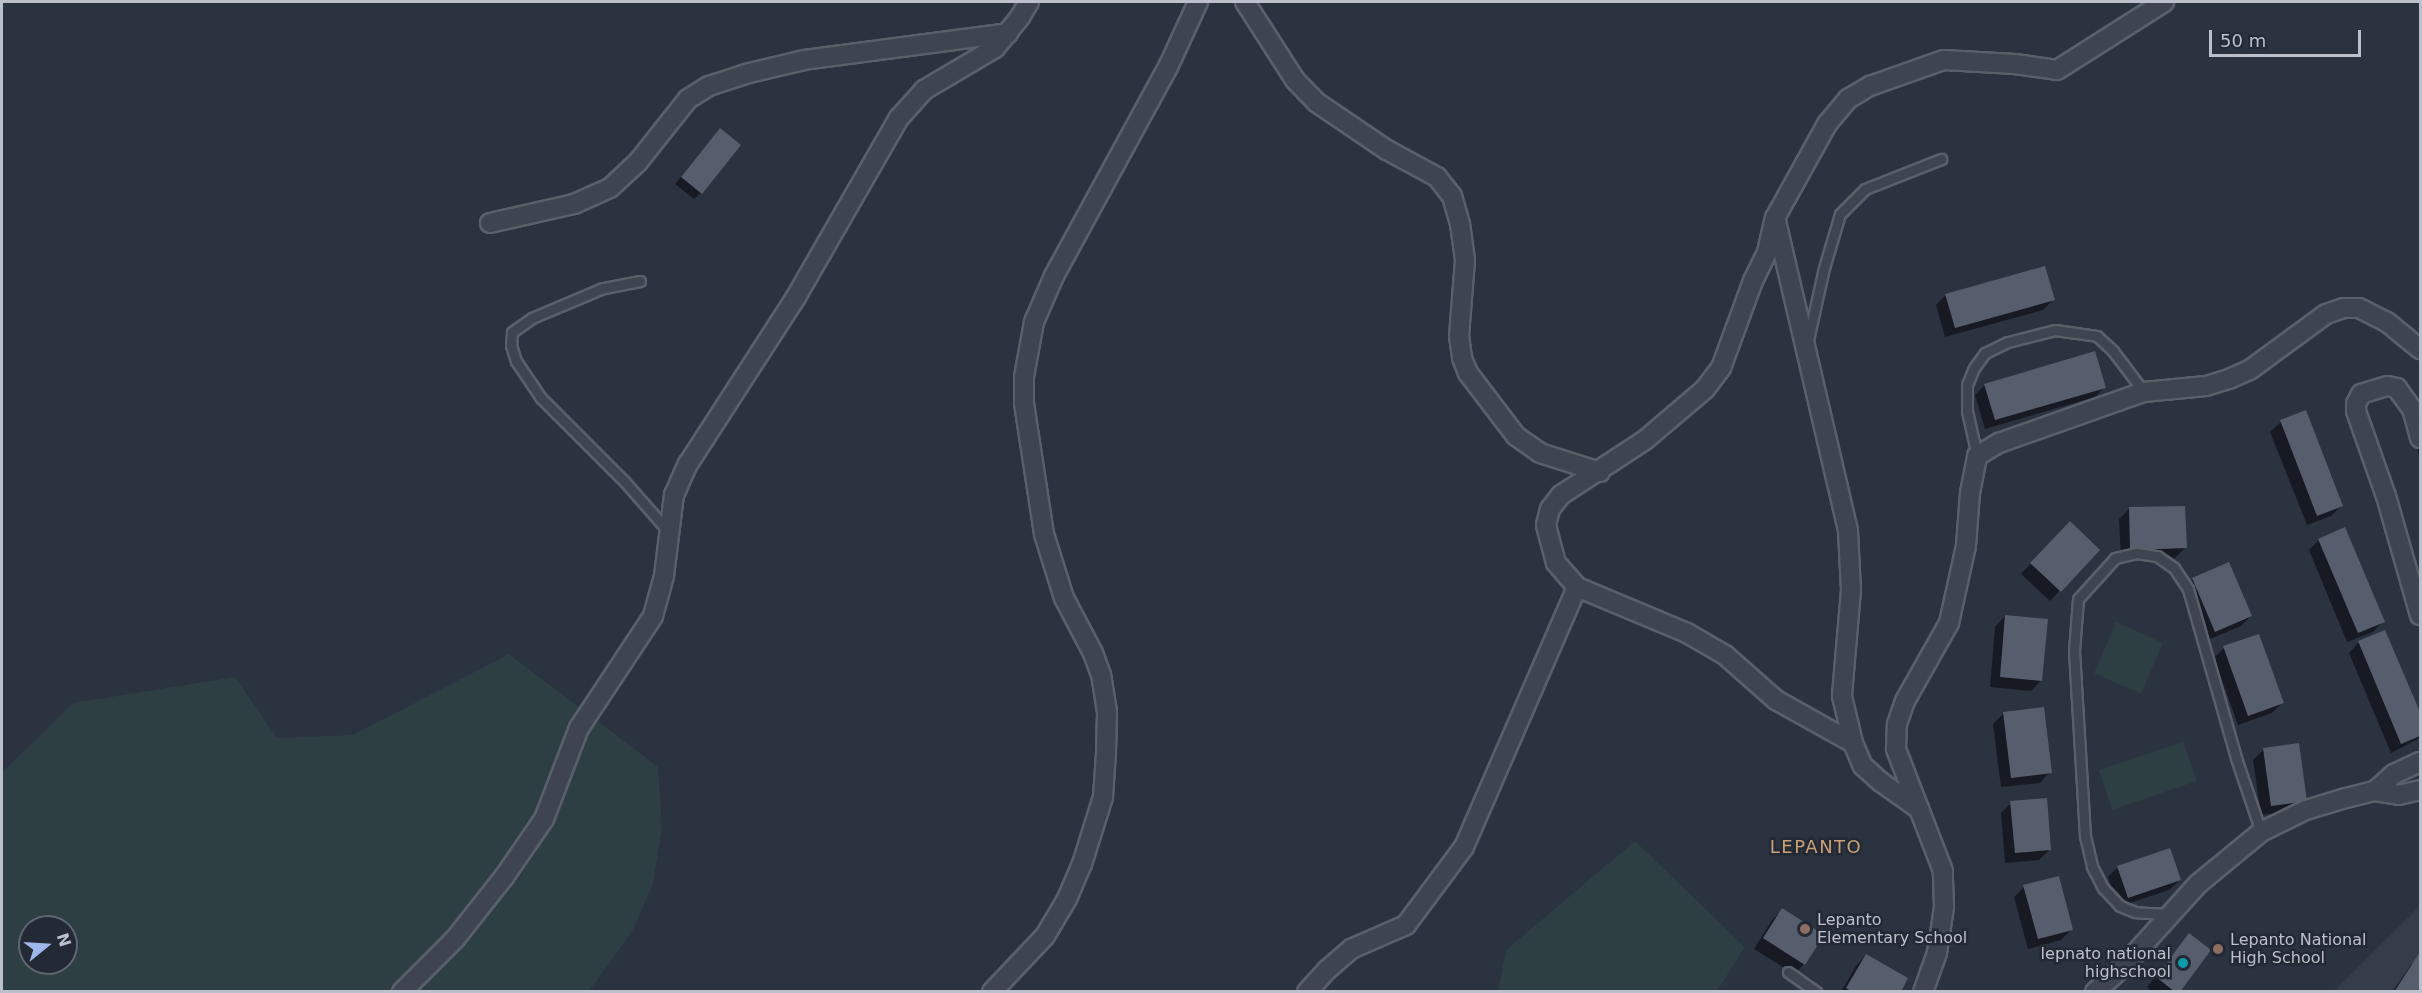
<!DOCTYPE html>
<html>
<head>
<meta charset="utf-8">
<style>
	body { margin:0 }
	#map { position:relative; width:2422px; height:993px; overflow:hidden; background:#2b3240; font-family:"DejaVu Sans",sans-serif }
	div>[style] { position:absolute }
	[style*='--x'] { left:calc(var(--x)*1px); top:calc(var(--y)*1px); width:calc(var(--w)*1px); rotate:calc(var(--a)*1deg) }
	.airport>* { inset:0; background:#363d4a }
	.green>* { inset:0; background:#2d3f42 }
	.shadow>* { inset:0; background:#0007 }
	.building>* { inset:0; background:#565e6d }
	.roads { filter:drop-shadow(2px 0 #59606a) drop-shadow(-2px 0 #59606a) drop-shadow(0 2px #59606a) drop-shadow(0 -2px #59606a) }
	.service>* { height:9px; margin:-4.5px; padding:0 4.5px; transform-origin:4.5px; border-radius:4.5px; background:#3e4550 }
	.minor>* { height:18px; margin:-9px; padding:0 9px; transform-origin:9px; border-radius:9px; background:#3e4550 }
	.dots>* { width:16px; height:16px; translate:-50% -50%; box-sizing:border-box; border:3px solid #232a36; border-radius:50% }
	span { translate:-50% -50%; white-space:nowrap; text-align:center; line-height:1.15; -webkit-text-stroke:5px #232a36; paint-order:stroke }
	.poi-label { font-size:16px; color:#bbc0ca }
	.left { translate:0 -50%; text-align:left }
	.right { translate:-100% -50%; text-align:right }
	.neighbourhood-label { font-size:18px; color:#caa077; letter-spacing:1.5px }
	.frame { position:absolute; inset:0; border:3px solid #bbc0ca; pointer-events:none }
	.north { position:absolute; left:18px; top:915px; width:60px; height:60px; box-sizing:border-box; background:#232a36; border:2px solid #606671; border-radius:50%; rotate:72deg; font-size:16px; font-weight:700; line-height:24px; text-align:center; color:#bbc0ca }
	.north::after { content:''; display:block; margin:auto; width:21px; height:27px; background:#9eb8ec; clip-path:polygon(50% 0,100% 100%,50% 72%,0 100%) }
	.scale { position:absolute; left:2209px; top:30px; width:152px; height:27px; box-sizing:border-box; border:3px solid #bbc0ca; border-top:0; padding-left:8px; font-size:18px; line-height:21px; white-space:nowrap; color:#bbc0ca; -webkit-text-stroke:4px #232a36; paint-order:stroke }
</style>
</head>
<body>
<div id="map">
	<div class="airport">
		<div style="clip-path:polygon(2420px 906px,2420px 991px,2334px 991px)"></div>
	</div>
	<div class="green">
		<div style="clip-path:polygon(2116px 622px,2163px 643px,2141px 694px,2094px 673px)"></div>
		<div style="clip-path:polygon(evenodd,509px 654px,658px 767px,662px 828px,653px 884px,633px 930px,589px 991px,2px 992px,2px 773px,73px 703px,235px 677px,277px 738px,353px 735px,509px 654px,30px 927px,66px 927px,66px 963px,30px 963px,30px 927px)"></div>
		<div style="clip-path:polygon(2183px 742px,2197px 781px,2112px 810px,2099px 770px)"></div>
		<div style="clip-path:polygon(1635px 841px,1745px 947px,1717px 991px,1498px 991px,1506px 950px)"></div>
	</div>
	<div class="shadow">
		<div style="clip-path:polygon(714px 136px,701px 193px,694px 199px,675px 184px)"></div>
		<div style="clip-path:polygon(1946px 295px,2053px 300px,2043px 310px,1945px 337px,1936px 305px)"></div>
		<div style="clip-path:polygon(1985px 385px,2105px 387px,2095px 397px,1985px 429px,1975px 395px)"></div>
		<div style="clip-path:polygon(2305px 412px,2342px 505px,2331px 516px,2307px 525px,2270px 432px,2281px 422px)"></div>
		<div style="clip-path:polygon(2420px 444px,2420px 464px,2417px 447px)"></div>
		<div style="clip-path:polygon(2129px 509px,2185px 548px,2175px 558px,2121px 559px,2119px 519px)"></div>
		<div style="clip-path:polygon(2060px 533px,2098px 550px,2050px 601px,2021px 574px)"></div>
		<div style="clip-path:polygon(2319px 540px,2383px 621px,2373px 632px,2347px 642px,2309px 550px)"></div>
		<div style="clip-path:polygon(2193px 579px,2251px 616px,2241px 626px,2205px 641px,2183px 589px)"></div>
		<div style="clip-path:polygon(2005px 616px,2041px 680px,2031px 691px,1990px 687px,1995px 627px)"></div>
		<div style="clip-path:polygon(2385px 632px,2420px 716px,2420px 738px,2391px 753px,2349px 653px,2359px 642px)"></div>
		<div style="clip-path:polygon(2224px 648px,2282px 703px,2272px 713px,2238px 725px,2214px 658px)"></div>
		<div style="clip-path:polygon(2003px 714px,2050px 772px,2040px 783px,2001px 787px,1993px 724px)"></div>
		<div style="clip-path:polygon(2263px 750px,2305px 801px,2295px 811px,2261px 815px,2253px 760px)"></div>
		<div style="clip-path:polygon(2011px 803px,2050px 849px,2039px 860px,2005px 863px,2001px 813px)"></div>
		<div style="clip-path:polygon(2118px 867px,2180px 880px,2169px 890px,2118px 907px,2108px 877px)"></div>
		<div style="clip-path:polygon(2024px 887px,2072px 929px,2061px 940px,2028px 949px,2014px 897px)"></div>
		<div style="clip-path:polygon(1782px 910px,1804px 964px,1794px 974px,1754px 949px,1772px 920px)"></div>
		<div style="clip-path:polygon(2189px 935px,2178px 992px,2152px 992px,2147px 987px)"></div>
		<div style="clip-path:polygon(1866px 955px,1899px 992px,1841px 992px,1856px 966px)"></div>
		<div style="clip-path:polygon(2420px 956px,2420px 992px,2392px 992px,2410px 966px)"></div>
	</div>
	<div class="building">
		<div style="clip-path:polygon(720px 128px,741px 145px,702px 194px,681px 177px)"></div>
		<div style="clip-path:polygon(2045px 266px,2055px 300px,1955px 328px,1945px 294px)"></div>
		<div style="clip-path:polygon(2095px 351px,2106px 388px,1995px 420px,1984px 384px)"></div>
		<div style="clip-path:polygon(2306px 410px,2343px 506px,2317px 516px,2280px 420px)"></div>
		<div style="clip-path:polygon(2185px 506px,2187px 548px,2130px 550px,2129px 507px)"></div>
		<div style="clip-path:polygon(2070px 521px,2100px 550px,2061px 592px,2030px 563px)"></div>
		<div style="clip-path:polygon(2345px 527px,2385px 622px,2358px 633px,2318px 539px)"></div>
		<div style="clip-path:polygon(2229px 562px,2252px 616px,2215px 632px,2192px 578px)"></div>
		<div style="clip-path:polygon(2005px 615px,2048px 619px,2042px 681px,2000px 677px)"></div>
		<div style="clip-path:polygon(2385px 630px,2420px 712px,2420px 736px,2401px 744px,2358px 641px)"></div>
		<div style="clip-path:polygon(2259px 634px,2284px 703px,2248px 716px,2223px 646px)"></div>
		<div style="clip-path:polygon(2044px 707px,2052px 773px,2011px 778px,2003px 712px)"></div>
		<div style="clip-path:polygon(2299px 743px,2307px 801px,2271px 806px,2263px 748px)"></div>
		<div style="clip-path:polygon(2047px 798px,2051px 850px,2015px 853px,2010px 801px)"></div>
		<div style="clip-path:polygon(2170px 848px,2181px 880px,2128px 898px,2117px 866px)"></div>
		<div style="clip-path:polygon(2059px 876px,2073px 930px,2038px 939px,2023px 885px)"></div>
		<div style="clip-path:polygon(1782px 908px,1824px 935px,1805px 965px,1763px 938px)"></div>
		<div style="clip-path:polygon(2189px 933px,2211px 950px,2180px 992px,2175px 992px,2156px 977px)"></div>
		<div style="clip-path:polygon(2420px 952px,2420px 992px,2394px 992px)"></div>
		<div style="clip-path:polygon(1866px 954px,1908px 978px,1901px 992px,1852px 992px,1846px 988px)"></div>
	</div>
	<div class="roads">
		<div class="service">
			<div style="--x:640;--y:281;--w:38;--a:169"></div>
			<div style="--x:603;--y:288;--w:77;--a:157.1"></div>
			<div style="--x:532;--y:318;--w:24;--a:145"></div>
			<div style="--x:512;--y:332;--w:13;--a:94"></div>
			<div style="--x:511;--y:345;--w:17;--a:73"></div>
			<div style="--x:516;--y:361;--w:45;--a:56"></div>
			<div style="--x:541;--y:398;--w:119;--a:45"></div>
			<div style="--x:625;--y:482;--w:67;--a:48.7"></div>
			<div style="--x:1808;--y:340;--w:74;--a:-77.5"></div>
			<div style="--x:1824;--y:268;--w:56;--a:-73.5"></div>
			<div style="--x:1840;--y:214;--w:35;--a:-45"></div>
			<div style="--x:1865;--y:189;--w:82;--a:-21.5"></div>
			<div style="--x:1977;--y:456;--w:46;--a:-102.5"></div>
			<div style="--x:1967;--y:411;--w:26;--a:-90"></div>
			<div style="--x:1967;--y:385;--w:18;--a:-68"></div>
			<div style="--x:1974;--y:368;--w:19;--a:-54"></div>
			<div style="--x:1985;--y:353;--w:25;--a:-26"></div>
			<div style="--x:2008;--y:342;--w:49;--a:-14.3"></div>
			<div style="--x:2055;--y:330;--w:42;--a:8.1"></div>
			<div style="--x:2097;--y:336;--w:22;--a:43"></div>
			<div style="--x:2113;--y:351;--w:51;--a:52.9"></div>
			<div style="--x:2169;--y:914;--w:34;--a:-177"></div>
			<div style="--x:2135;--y:912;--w:16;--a:-158"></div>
			<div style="--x:2120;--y:906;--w:25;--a:-133"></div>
			<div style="--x:2103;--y:888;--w:25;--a:-117"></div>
			<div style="--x:2092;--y:866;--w:31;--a:-103"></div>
			<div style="--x:2085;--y:836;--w:185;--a:-93.4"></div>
			<div style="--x:2074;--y:651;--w:52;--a:-85.6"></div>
			<div style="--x:2078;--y:599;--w:55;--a:-47.9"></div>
			<div style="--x:2115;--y:558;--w:23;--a:-13"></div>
			<div style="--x:2137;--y:553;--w:20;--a:9"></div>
			<div style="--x:2157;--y:556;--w:21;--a:35"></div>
			<div style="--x:2174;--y:568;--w:25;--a:56"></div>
			<div style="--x:2188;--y:589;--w:176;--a:74.1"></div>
			<div style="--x:2236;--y:758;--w:78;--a:71.3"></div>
			<div style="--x:1788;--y:972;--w:35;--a:35"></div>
		</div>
		<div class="minor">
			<div style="--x:1245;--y:2;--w:93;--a:57.3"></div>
			<div style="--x:1295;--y:80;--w:30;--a:46"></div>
			<div style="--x:1316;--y:102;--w:86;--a:34.1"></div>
			<div style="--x:1387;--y:150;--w:57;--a:28.4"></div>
			<div style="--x:1437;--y:177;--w:24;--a:52"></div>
			<div style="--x:1452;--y:196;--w:29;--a:74"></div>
			<div style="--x:1460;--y:224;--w:36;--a:82"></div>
			<div style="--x:1465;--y:260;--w:76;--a:94.5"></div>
			<div style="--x:1459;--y:336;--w:22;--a:82"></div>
			<div style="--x:1462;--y:358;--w:16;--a:68"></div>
			<div style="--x:1468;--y:373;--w:79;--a:52.7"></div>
			<div style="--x:1516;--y:436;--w:29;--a:35"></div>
			<div style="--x:1540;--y:453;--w:63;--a:17.6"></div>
			<div style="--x:1776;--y:221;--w:318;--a:76.9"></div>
			<div style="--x:1848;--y:531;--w:59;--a:87.1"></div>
			<div style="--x:1851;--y:590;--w:106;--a:94.9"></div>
			<div style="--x:1842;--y:696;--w:48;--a:76.8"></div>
			<div style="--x:1853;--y:743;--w:25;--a:67"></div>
			<div style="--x:1863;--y:766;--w:24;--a:42"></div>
			<div style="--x:1881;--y:782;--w:47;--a:35.4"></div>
			<div style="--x:490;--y:223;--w:86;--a:-12.7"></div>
			<div style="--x:574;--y:204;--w:39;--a:-24"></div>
			<div style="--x:610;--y:188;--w:38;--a:-43"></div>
			<div style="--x:638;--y:162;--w:80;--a:-51.6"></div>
			<div style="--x:688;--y:99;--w:25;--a:-32"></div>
			<div style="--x:709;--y:86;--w:38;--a:-18"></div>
			<div style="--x:745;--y:74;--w:61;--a:-13.3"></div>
			<div style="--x:804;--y:60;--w:206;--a:-7.5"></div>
			<div style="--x:2420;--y:438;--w:30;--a:-105"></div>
			<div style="--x:2412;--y:409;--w:26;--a:-126"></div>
			<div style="--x:2397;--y:388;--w:10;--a:-169"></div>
			<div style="--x:2387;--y:386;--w:27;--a:163"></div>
			<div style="--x:2361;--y:394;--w:11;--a:117"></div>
			<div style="--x:2356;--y:404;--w:7;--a:90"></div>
			<div style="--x:2356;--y:411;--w:90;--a:70.6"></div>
			<div style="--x:2386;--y:496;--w:124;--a:74.1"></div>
			<div style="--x:1853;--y:743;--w:88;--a:-150.8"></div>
			<div style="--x:1776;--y:700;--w:68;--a:-138.6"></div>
			<div style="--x:1725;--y:655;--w:44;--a:-149.9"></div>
			<div style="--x:1687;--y:633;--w:119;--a:-157.3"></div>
			<div style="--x:1577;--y:587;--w:32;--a:-131"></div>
			<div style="--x:1556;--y:563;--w:39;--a:-105"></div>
			<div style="--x:1546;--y:525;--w:16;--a:-76"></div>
			<div style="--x:1550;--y:509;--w:18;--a:-52"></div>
			<div style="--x:1561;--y:495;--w:100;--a:-33.2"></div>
			<div style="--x:1645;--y:440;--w:79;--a:-40.4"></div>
			<div style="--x:1705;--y:389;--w:26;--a:-53"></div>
			<div style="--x:1721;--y:368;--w:93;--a:-69.8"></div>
			<div style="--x:1753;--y:281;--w:32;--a:-64"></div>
			<div style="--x:1767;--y:252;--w:35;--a:-77"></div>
			<div style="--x:1775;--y:218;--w:107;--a:-61"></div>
			<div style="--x:1827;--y:124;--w:33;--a:-50"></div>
			<div style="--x:1848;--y:99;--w:26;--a:-31"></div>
			<div style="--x:1870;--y:86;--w:78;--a:-19.4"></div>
			<div style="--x:1944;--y:60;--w:71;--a:3.2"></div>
			<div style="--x:2015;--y:64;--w:42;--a:8.1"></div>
			<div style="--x:2057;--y:70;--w:127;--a:-32.4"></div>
			<div style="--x:2375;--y:791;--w:25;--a:-42"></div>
			<div style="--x:2394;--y:774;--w:29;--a:-25"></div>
			<div style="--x:402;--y:992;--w:75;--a:-45"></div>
			<div style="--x:455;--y:939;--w:79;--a:-51.7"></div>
			<div style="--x:504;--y:877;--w:70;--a:-55.4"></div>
			<div style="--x:544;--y:819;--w:97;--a:-69"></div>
			<div style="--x:579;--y:728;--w:134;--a:-56.5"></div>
			<div style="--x:653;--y:616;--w:41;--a:-74.6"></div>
			<div style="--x:664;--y:576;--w:82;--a:-83"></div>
			<div style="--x:674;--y:495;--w:34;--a:-66"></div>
			<div style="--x:688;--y:464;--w:199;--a:-57.1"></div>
			<div style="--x:796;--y:297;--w:207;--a:-60.1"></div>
			<div style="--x:899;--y:118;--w:38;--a:-48"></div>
			<div style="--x:924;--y:90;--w:82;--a:-30.6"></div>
			<div style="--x:995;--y:48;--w:40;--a:-51"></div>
			<div style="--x:1020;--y:17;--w:17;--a:-59"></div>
			<div style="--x:992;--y:992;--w:77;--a:-46.6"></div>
			<div style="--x:1045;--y:936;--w:43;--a:-59.3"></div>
			<div style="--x:1067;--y:899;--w:38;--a:-67"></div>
			<div style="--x:1082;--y:864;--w:70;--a:-72.6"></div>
			<div style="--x:1103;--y:797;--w:44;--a:-86.1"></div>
			<div style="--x:1106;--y:753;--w:41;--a:-88.6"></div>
			<div style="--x:1107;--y:712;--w:37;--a:-99"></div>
			<div style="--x:1101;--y:675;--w:23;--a:-110"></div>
			<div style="--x:1093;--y:653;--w:62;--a:-117.8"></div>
			<div style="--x:1064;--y:598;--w:67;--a:-107.4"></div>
			<div style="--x:1044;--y:534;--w:133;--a:-98.7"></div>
			<div style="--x:1024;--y:403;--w:26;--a:-90"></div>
			<div style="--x:1024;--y:377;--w:56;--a:-79.7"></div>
			<div style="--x:1034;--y:322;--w:50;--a:-66.5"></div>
			<div style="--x:1054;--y:276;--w:238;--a:-61.4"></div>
			<div style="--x:1168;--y:67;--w:72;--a:-65.2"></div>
			<div style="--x:1307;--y:992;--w:30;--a:-48"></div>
			<div style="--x:1327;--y:970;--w:32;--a:-41"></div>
			<div style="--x:1351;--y:949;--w:60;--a:-23.6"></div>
			<div style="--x:1406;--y:925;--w:97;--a:-53.4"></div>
			<div style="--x:1464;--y:847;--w:283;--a:-66.5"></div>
			<div style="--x:1923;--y:992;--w:41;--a:-70.3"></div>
			<div style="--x:1937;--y:953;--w:47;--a:-81.3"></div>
			<div style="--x:1944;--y:907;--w:36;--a:-92"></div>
			<div style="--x:1943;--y:871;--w:131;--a:-111.1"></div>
			<div style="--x:1896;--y:749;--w:25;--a:-88"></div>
			<div style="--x:1897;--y:724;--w:24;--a:-71"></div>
			<div style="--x:1905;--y:701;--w:90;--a:-60.6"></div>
			<div style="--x:1949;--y:623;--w:79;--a:-77.6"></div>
			<div style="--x:1966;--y:546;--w:53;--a:-85.7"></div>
			<div style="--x:1970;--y:493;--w:38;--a:-79"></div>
			<div style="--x:1977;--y:456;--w:26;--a:-31"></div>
			<div style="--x:1999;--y:443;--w:154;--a:-19.4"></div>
			<div style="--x:2144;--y:392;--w:62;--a:-5.5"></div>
			<div style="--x:2206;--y:386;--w:24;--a:-17"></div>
			<div style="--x:2229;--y:379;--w:24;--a:-24"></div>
			<div style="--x:2251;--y:369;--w:93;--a:-36.3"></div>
			<div style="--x:2326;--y:314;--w:18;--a:-19"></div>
			<div style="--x:2343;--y:308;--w:16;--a:0"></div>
			<div style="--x:2359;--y:308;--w:31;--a:27"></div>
			<div style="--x:2387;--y:322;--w:43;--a:39.3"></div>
			<div style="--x:2095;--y:992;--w:38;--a:-42"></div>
			<div style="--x:2123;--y:967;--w:112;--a:-47.9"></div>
			<div style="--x:2198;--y:884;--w:82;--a:-39.5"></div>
			<div style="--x:2261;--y:832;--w:50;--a:-26.1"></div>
			<div style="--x:2306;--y:810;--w:42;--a:-16.7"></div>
			<div style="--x:2346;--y:798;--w:30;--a:-14"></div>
			<div style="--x:2375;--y:791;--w:24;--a:9"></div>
			<div style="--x:2399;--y:795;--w:22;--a:-13"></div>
		</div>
	</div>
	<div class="dots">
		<div style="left:1805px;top:929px;background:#8d6e63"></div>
		<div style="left:2218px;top:949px;background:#8d6e63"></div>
		<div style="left:2183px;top:963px;background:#0f9aa8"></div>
	</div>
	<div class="poi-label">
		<span class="left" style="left:1817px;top:929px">Lepanto<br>Elementary School</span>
		<span class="left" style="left:2230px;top:949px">Lepanto National<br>High School</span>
		<span class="right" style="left:2171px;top:963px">lepnato national<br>highschool</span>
	</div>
	<div class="neighbourhood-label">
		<span style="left:1816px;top:847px">LEPANTO</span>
	</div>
	<div class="frame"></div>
	<div class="north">N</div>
	<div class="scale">50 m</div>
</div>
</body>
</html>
